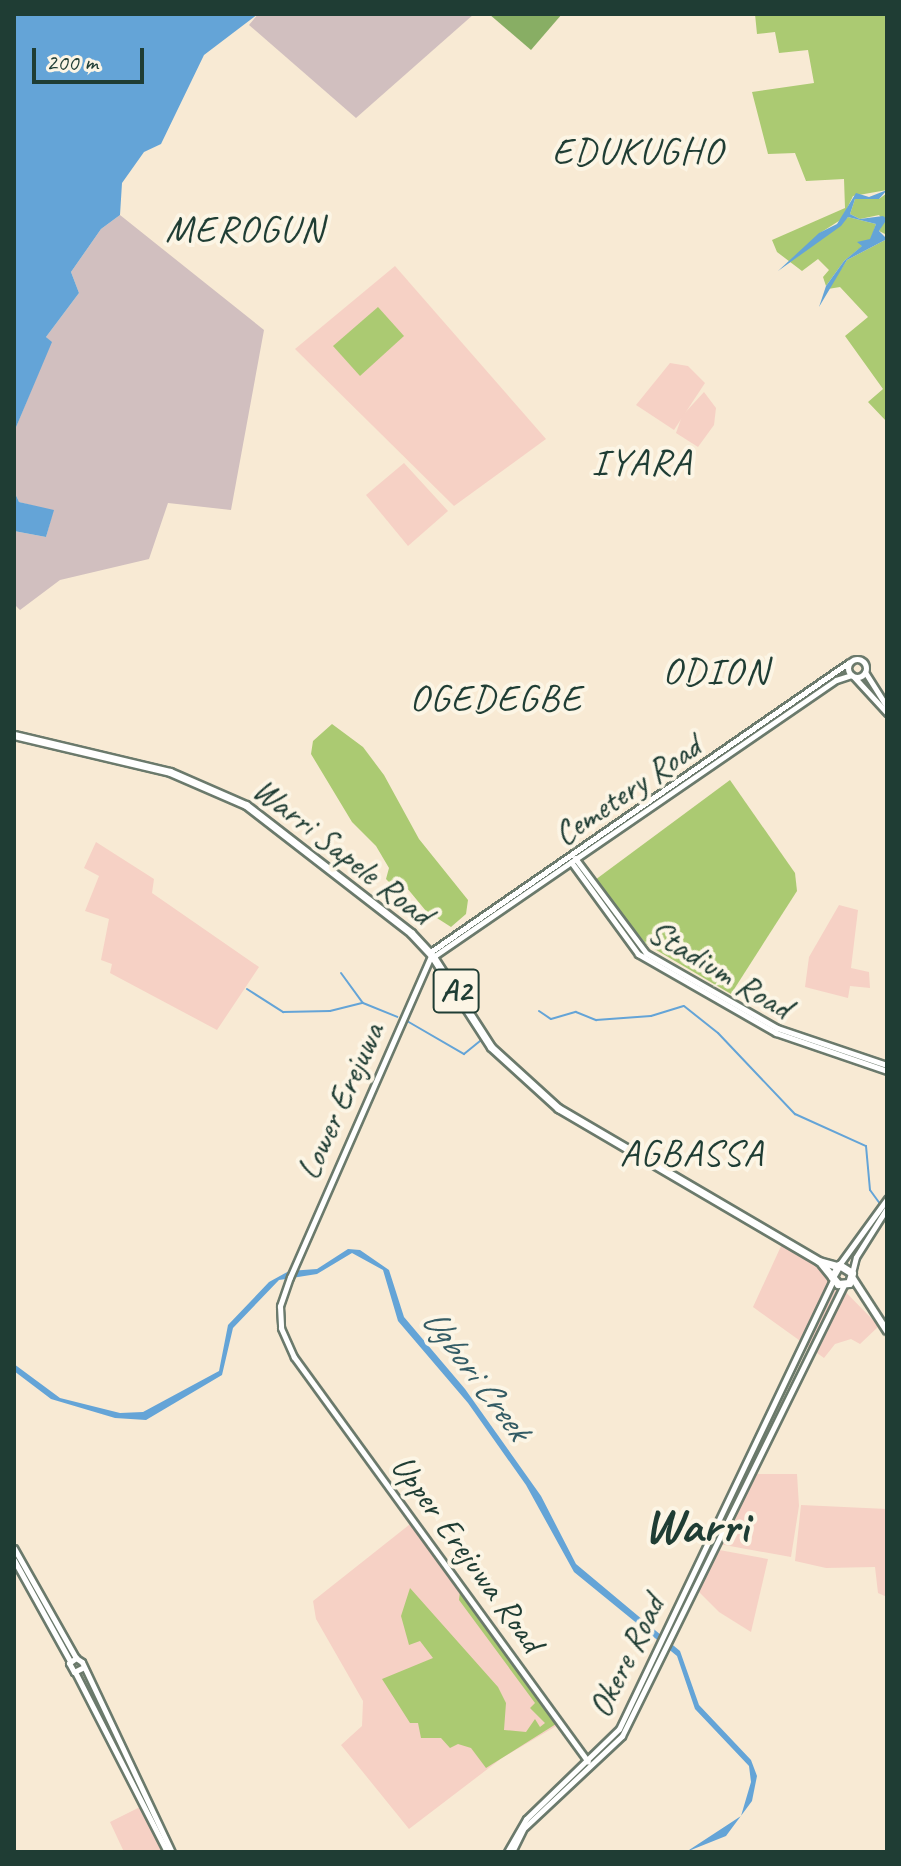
<!DOCTYPE html>
<html>
<head>
<meta charset="utf-8">
<style>
	body { margin:0 }
	#map { position:relative; width:901px; height:1866px; overflow:hidden; background:#f8ead4; font-family:Caveat,sans-serif }
	div>[style] { position:absolute }
	[style*='--x'] { left:calc(var(--x)*1px); top:calc(var(--y)*1px); width:calc(var(--w)*1px); rotate:calc(var(--a)*1deg) }
	.built>* { inset:0; background:#f6d1c5 }
	.industrial>* { inset:0; background:#d1bfbf }
	.green>* { inset:0; background:#abca72 }
	.forest>* { inset:0; background:#88ae64 }
	.water>* { inset:0; background:#64a4d7 }
	.stream>* { height:2px; margin:-1px; padding:0 1px; transform-origin:1px; border-radius:1px; background:#64a4d7 }
	.roads { filter:drop-shadow(2px 0 #6b7a6c) drop-shadow(-2px 0 #6b7a6c) drop-shadow(0 2px #6b7a6c) drop-shadow(0 -2px #6b7a6c) }
	.secondary>* { height:5px; margin:-2.5px; padding:0 2.5px; transform-origin:2.5px; border-radius:2.5px; background:#fff }
	.secondary>.ring { margin:-2.5px; padding:0; box-sizing:content-box; background:none; border:5px solid #fff; border-radius:50% }
	.primary>* { height:6px; margin:-3px; padding:0 3px; transform-origin:3px; border-radius:3px; background:#fff }
	.highway>* { height:7px; margin:-3.5px; padding:0 3.5px; transform-origin:3.5px; border-radius:3.5px; background:#fff }
	span { translate:-50% -50%; white-space:nowrap; text-align:center; line-height:1.15; -webkit-text-stroke:8px #fcf5e5; paint-order:stroke }
	.shield-label span { padding:2px 6px; background:#fcf5e5; border:2px solid; border-radius:6px; -webkit-text-stroke-width:0 }
	.shield-label { font-size:32px; color:#1f3d34; font-weight:700 }
	.street-label { font-size:34px; color:#1f3d34 }
	.water-label { font-size:36px; color:#345c65; font-style:italic }
	.quarter-label { font-size:38px; color:#1f3d34; letter-spacing:2px }
	.town-label { font-size:50px; color:#1f3d34; font-weight:700 }
	.frame { position:absolute; inset:0; border:16px solid #1f3d34; pointer-events:none }
	.scale { position:absolute; left:32px; top:48px; width:112px; height:36px; box-sizing:border-box; border:4px solid #1f3d34; border-top:0; padding-left:10px; font-size:24px; line-height:28px; white-space:nowrap; color:#1f3d34; -webkit-text-stroke:6px #fcf5e5; paint-order:stroke }
</style>
</head>
<body>
<div id="map">
	<div class="built">
		<div style="clip-path:polygon(395px 266px,546px 439px,454px 506px,295px 349px)"></div>
		<div style="clip-path:polygon(670px 363px,688px 366px,705px 383px,674px 430px,636px 405px)"></div>
		<div style="clip-path:polygon(704px 392px,716px 408px,714px 425px,698px 447px,676px 433px,682px 416px)"></div>
		<div style="clip-path:polygon(404px 463px,448px 511px,408px 546px,366px 495px)"></div>
		<div style="clip-path:polygon(96px 842px,154px 879px,152px 893px,259px 967px,217px 1030px,110px 973px,112px 964px,101px 960px,109px 919px,85px 911px,99px 876px,84px 868px)"></div>
		<div style="clip-path:polygon(839px 905px,858px 910px,851px 968px,869px 972px,870px 988px,850px 986px,848px 998px,805px 987px,809px 957px)"></div>
		<div style="clip-path:polygon(782px 1244px,819px 1265px,879px 1326px,860px 1344px,851px 1339px,835px 1344px,824px 1358px,753px 1307px)"></div>
		<div style="clip-path:polygon(751px 1474px,797px 1474px,799px 1506px,791px 1557px,719px 1544px)"></div>
		<div style="clip-path:polygon(801px 1505px,887px 1509px,887px 1597px,878px 1593px,875px 1567px,826px 1568px,795px 1561px)"></div>
		<div style="clip-path:polygon(414px 1521px,558px 1725px,502px 1758px,409px 1829px,341px 1745px,362px 1726px,363px 1701px,316px 1619px,313px 1601px)"></div>
		<div style="clip-path:polygon(714px 1549px,768px 1559px,751px 1632px,719px 1612px,697px 1590px)"></div>
		<div style="clip-path:polygon(140px 1807px,163px 1852px,124px 1852px,110px 1822px)"></div>
	</div>
	<div class="industrial">
		<div style="clip-path:polygon(258px 14px,474px 14px,356px 118px,249px 25px)"></div>
		<div style="clip-path:polygon(120px 215px,264px 330px,231px 510px,168px 503px,149px 559px,60px 580px,20px 610px,14px 604px,14px 531px,46px 537px,53px 511px,19px 502px,14px 491px,14px 432px,51px 342px,46px 337px,79px 293px,71px 272px,101px 229px)"></div>
	</div>
	<div class="green">
		<div style="clip-path:polygon(755px 14px,887px 14px,887px 190px,853px 196px,842px 219px,820px 233px,794px 259px,848px 217px,876px 224px,871px 239px,844px 261px,826px 286px,823px 277px,829px 270px,818px 259px,802px 271px,777px 252px,772px 240px,845px 208px,844px 179px,806px 181px,795px 153px,768px 154px,752px 92px,814px 83px,808px 50px,779px 53px,775px 32px,757px 34px)"></div>
		<div style="clip-path:polygon(887px 193px,887px 235px,879px 231px,884px 221px,879px 215px,860px 219px,850px 214px,855px 199px,879px 199px)"></div>
		<div style="clip-path:polygon(887px 239px,887px 422px,868px 402px,883px 389px,845px 336px,868px 317px,840px 287px,828px 289px,847px 260px)"></div>
		<div style="clip-path:polygon(378px 307px,404px 336px,360px 376px,333px 346px)"></div>
		<div style="clip-path:polygon(332px 724px,363px 747px,384px 775px,419px 839px,468px 900px,466px 914px,451px 927px,426px 911px,402px 882px,392px 885px,386px 879px,389px 868px,376px 846px,352px 822px,311px 754px,313px 741px)"></div>
		<div style="clip-path:polygon(730px 780px,795px 873px,797px 891px,731px 994px,646px 944px,595px 880px)"></div>
		<div style="clip-path:polygon(410px 1588px,498px 1687px,506px 1703px,504px 1730px,526px 1732px,535px 1719px,540px 1727px,545px 1723px,530px 1708px,535px 1703px,459px 1600px,460px 1591px,556px 1724px,486px 1768px,471px 1748px,458px 1744px,450px 1748px,441px 1738px,421px 1738px,418px 1723px,410px 1723px,382px 1679px,433px 1658px,420px 1641px,409px 1645px,401px 1616px)"></div>
	</div>
	<div class="forest">
		<div style="clip-path:polygon(489px 14px,562px 14px,531px 50px)"></div>
	</div>
	<div class="water">
		<div style="clip-path:polygon(14px 14px,258px 14px,204px 55px,161px 144px,144px 152px,122px 183px,120px 215px,101px 229px,71px 272px,79px 293px,46px 337px,52px 342px,14px 432px)"></div>
		<div style="clip-path:polygon(887px 190px,879px 199px,855px 199px,850px 214px,860px 219px,883px 216px,887px 219px,879px 231px,887px 239px,847px 260px,819px 307px,826px 286px,844px 261px,862px 246px,857px 242px,870px 239px,876px 224px,848px 217px,841px 226px,778px 271px,819px 233px,837px 224px,856px 193px,869px 197px)"></div>
		<div style="clip-path:polygon(14px 491px,19px 502px,54px 510px,46px 537px,14px 531px)"></div>
		<div style="clip-path:polygon(348px 1249px,360px 1250px,389px 1270px,404px 1317px,465px 1389px,541px 1496px,576px 1564px,680px 1651px,699px 1705px,751px 1760px,757px 1776px,752px 1801px,726px 1836px,686px 1852px,741px 1816px,751px 1782px,749px 1766px,695px 1709px,677px 1656px,574px 1572px,526px 1485px,468px 1403px,398px 1321px,383px 1270px,352px 1253px,317px 1274px,279px 1280px,233px 1328px,222px 1375px,146px 1420px,115px 1418px,51px 1399px,14px 1371px,14px 1364px,60px 1398px,120px 1413px,143px 1412px,219px 1371px,228px 1325px,269px 1282px,289px 1271px,317px 1269px)"></div>
	</div>
	<div class="stream">
		<div style="--x:341;--y:973;--w:37;--a:54"></div>
		<div style="--x:247;--y:989;--w:43;--a:32.6"></div>
		<div style="--x:283;--y:1012;--w:47;--a:-1.2"></div>
		<div style="--x:330;--y:1011;--w:34;--a:-14"></div>
		<div style="--x:363;--y:1003;--w:37;--a:22"></div>
		<div style="--x:539;--y:1011;--w:14;--a:34"></div>
		<div style="--x:551;--y:1019;--w:26;--a:-16"></div>
		<div style="--x:576;--y:1012;--w:22;--a:22"></div>
		<div style="--x:596;--y:1020;--w:55;--a:-4.2"></div>
		<div style="--x:651;--y:1016;--w:34;--a:-17"></div>
		<div style="--x:684;--y:1006;--w:43;--a:38.5"></div>
		<div style="--x:718;--y:1033;--w:112;--a:46.5"></div>
		<div style="--x:795;--y:1114;--w:78;--a:24.3"></div>
		<div style="--x:866;--y:1146;--w:44;--a:84.8"></div>
		<div style="--x:870;--y:1190;--w:17;--a:54"></div>
		<div style="--x:407;--y:1021;--w:66;--a:30.1"></div>
		<div style="--x:464;--y:1054;--w:21;--a:-39"></div>
	</div>
	<div class="roads">
		<div class="secondary">
			<div class="ring" style="left:848px;top:659px;width:13px;height:13px"></div>
			<div style="--x:865;--y:672;--w:41;--a:57.8"></div>
			<div style="--x:854;--y:677;--w:49;--a:47.5"></div>
			<div style="--x:575;--y:858;--w:119;--a:53.2"></div>
			<div style="--x:646;--y:953;--w:151;--a:29.8"></div>
			<div style="--x:777;--y:1028;--w:116;--a:18.6"></div>
			<div style="--x:571;--y:862;--w:114;--a:53.9"></div>
			<div style="--x:638;--y:954;--w:159;--a:29.8"></div>
			<div style="--x:776;--y:1033;--w:117;--a:18.9"></div>
			<div style="--x:429;--y:953;--w:510;--a:-34.69"></div>
			<div style="--x:431;--y:956;--w:351;--a:113.7"></div>
			<div style="--x:290;--y:1277;--w:31;--a:109"></div>
			<div style="--x:280;--y:1306;--w:22;--a:87"></div>
			<div style="--x:281;--y:1328;--w:32;--a:66"></div>
			<div style="--x:294;--y:1357;--w:500;--a:54"></div>
			<div style="--x:433;--y:957;--w:489;--a:-34.5"></div>
			<div style="--x:836;--y:680;--w:16;--a:-18"></div>
			<div style="--x:839;--y:1265;--w:82;--a:-54"></div>
			<div style="--x:852;--y:1273;--w:16;--a:-76"></div>
			<div style="--x:856;--y:1257;--w:58;--a:-57.7"></div>
			<div style="--x:14;--y:1548;--w:126;--a:60.6"></div>
			<div style="--x:14;--y:1560;--w:115;--a:61"></div>
			<div style="--x:82;--y:1668;--w:9;--a:153"></div>
			<div style="--x:74;--y:1672;--w:10;--a:-119"></div>
			<div style="--x:69;--y:1663;--w:9;--a:-36"></div>
			<div style="--x:76;--y:1658;--w:7;--a:34"></div>
			<div style="--x:82;--y:1662;--w:210;--a:64.7"></div>
			<div style="--x:75;--y:1672;--w:202;--a:62.9"></div>
			<div style="--x:507;--y:1852;--w:38;--a:-60"></div>
			<div style="--x:526;--y:1819;--w:129;--a:-44.1"></div>
			<div style="--x:619;--y:1729;--w:497;--a:-64.5"></div>
			<div style="--x:512;--y:1852;--w:25;--a:-64"></div>
			<div style="--x:523;--y:1829;--w:136;--a:-43.2"></div>
			<div style="--x:622;--y:1736;--w:503;--a:-63.79"></div>
		</div>
		<div class="primary">
			<div style="--x:852;--y:1277;--w:64;--a:57.1"></div>
		</div>
		<div class="highway">
			<div style="--x:14;--y:735;--w:160;--a:13.3"></div>
			<div style="--x:170;--y:772;--w:83;--a:23.5"></div>
			<div style="--x:246;--y:805;--w:209;--a:37.8"></div>
			<div style="--x:411;--y:933;--w:33;--a:47"></div>
			<div style="--x:433;--y:957;--w:107;--a:57.2"></div>
			<div style="--x:491;--y:1047;--w:91;--a:42.3"></div>
			<div style="--x:558;--y:1108;--w:303;--a:30.4"></div>
			<div style="--x:819;--y:1261;--w:19;--a:16"></div>
			<div style="--x:821;--y:1263;--w:27;--a:51"></div>
			<div style="--x:838;--y:1284;--w:11;--a:-5"></div>
			<div style="--x:849;--y:1283;--w:10;--a:-73"></div>
			<div style="--x:852;--y:1273;--w:15;--a:-148"></div>
			<div style="--x:839;--y:1265;--w:14;--a:120"></div>
		</div>
	</div>
	<div class="shield-label">
		<span style="left:456px;top:991px">A2</span>
	</div>
	<div class="street-label">
		<span style="left:627px;top:790px;rotate:-34deg">Cemetery Road</span>
		<span style="left:343px;top:851px;rotate:38deg">Warri Sapele Road</span>
		<span style="left:720px;top:969px;rotate:31deg">Stadium Road</span>
		<span style="left:340px;top:1101px;rotate:-66deg">Lower Erejuwa</span>
		<span style="left:468px;top:1553px;rotate:54deg">Upper Erejuwa Road</span>
		<span style="left:626px;top:1656px;rotate:-64deg">Okere Road</span>
	</div>
	<div class="water-label">
		<span style="left:476px;top:1374px;rotate:53deg">Ugbori Creek</span>
	</div>
	<div class="quarter-label">
		<span style="left:638px;top:151px">EDUKUGHO</span>
		<span style="left:245px;top:229px">MEROGUN</span>
		<span style="left:642px;top:462px">IYARA</span>
		<span style="left:716px;top:671px">ODION</span>
		<span style="left:496px;top:698px">OGEDEGBE</span>
		<span style="left:692px;top:1153px">AGBASSA</span>
	</div>
	<div class="town-label">
		<span style="left:696px;top:1526px">Warri</span>
	</div>
	<div class="frame"></div>
	<div class="scale">200 m</div>
</div>
</body>
</html>
